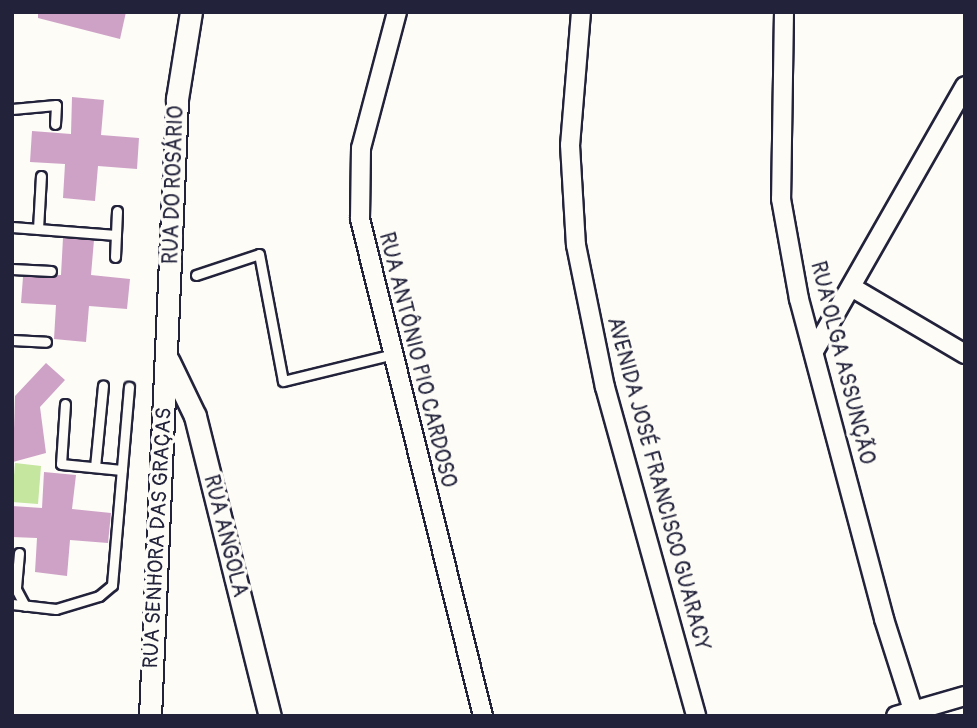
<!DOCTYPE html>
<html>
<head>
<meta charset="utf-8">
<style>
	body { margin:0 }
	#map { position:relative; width:977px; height:728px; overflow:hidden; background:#fdfcf7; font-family:Pangolin,sans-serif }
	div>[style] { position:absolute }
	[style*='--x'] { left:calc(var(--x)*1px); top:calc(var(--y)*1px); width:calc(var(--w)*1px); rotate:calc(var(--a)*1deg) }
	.green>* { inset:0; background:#c4e69f }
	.building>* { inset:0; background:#cea2c6 }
	.roads { filter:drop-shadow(2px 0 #22223b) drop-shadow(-2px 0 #22223b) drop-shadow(0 2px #22223b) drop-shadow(0 -2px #22223b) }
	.service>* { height:9px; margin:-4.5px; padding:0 4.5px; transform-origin:4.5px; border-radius:4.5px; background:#fdfcf7 }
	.minor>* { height:18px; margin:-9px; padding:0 9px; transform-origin:9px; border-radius:9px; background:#fdfcf7 }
	.tertiary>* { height:21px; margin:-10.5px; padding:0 10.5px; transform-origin:10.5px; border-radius:10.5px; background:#fdfcf7 }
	span { translate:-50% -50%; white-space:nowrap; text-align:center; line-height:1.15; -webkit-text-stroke:7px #fdfcf7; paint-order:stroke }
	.street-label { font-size:21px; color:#22223b }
	.frame { position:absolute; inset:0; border:14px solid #22223b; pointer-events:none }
</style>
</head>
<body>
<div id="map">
	<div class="green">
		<div style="clip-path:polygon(15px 463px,41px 466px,38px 504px,12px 502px)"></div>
	</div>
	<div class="building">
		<div style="clip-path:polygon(38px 12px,126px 12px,120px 39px,38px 18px)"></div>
		<div style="clip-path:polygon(72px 97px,104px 100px,101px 135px,139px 138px,137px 169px,98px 166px,95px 201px,63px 198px,65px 164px,30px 162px,32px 131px,71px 134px)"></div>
		<div style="clip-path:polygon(63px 238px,94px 240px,91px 275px,130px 279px,127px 309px,89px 306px,86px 342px,54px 339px,56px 305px,21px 303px,23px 277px,61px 275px)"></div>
		<div style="clip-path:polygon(46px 363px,65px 380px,40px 407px,46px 453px,13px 462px,15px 396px)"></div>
		<div style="clip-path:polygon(44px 472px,76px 475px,72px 509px,111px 513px,108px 543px,70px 540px,67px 576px,35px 572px,37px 538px,12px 537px,12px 506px,42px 508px)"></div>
	</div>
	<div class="roads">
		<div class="service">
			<div style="--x:12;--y:109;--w:44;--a:-5.2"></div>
			<div style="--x:56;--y:105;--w:19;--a:93"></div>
			<div style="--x:12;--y:227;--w:104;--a:4.4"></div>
			<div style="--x:38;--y:229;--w:53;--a:-86.8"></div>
			<div style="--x:115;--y:257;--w:46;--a:-87.5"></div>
			<div style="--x:12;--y:269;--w:39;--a:3"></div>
			<div style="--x:196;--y:275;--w:66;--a:-18.4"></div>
			<div style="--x:259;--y:254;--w:129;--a:79.3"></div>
			<div style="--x:283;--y:381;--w:110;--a:-13.7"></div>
			<div style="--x:12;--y:340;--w:34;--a:3"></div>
			<div style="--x:65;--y:404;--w:60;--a:93.8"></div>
			<div style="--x:61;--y:464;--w:61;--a:5.6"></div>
			<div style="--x:95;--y:467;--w:82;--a:-84.4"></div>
			<div style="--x:19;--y:553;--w:36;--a:95"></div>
			<div style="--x:16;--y:589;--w:19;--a:62"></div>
			<div style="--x:12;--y:604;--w:44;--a:6.5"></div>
			<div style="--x:56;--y:609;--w:45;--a:-16.8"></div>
			<div style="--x:99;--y:596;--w:17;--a:-40"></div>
			<div style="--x:112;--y:585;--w:199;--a:-85.1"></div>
		</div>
		<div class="minor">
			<div style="--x:397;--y:12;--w:141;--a:104.8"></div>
			<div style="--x:361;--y:148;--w:71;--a:90.8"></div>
			<div style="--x:360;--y:219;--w:512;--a:76.1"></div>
			<div style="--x:581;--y:12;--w:133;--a:94.7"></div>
			<div style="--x:570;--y:145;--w:100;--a:86.6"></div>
			<div style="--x:576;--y:245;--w:145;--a:78.5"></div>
			<div style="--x:605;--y:387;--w:341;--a:74.5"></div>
			<div style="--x:784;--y:12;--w:187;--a:90.9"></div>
			<div style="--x:781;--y:199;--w:102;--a:79.8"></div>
			<div style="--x:799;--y:299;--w:331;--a:75.1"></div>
			<div style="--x:884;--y:619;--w:102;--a:72.3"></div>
			<div style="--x:853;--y:288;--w:130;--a:30.5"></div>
			<div style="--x:814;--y:351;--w:305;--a:-60.3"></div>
			<div style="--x:896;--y:716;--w:72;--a:-16.2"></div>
		</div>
		<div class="tertiary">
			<div style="--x:169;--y:362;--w:60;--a:64.3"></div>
			<div style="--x:195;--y:416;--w:309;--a:76"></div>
			<div style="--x:150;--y:716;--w:618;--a:-87.49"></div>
			<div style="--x:177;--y:99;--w:88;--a:-80.9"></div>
		</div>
	</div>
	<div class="street-label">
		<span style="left:174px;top:185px;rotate:-88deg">RUA DO ROSÁRIO</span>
		<span style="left:417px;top:360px;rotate:76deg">RUA ANTÔNIO PIO CARDOSO</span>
		<span style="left:842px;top:363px;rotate:76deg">RUA OLGA ASSUNÇÃO</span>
		<span style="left:658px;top:484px;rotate:75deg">AVENIDA JOSÉ FRANCISCO GUARACY</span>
		<span style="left:225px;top:536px;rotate:76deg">RUA ANGOLA</span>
		<span style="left:158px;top:538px;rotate:-87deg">RUA SENHORA DAS GRAÇAS</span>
	</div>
	<div class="frame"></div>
</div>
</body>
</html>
